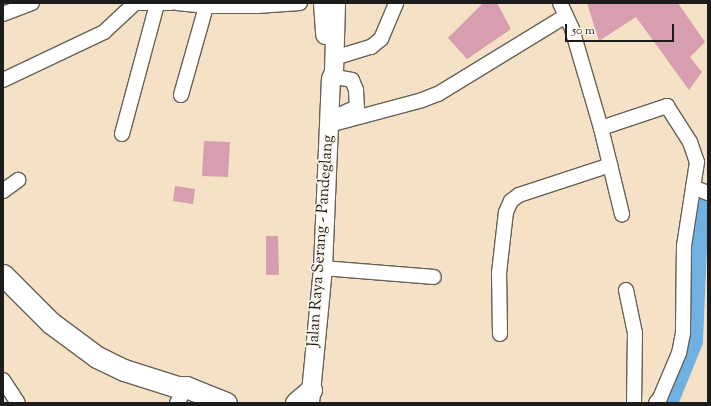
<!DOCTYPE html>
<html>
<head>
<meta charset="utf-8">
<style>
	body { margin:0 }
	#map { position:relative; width:711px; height:406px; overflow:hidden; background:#f5e1c5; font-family:"Sorts Mill Goudy",serif }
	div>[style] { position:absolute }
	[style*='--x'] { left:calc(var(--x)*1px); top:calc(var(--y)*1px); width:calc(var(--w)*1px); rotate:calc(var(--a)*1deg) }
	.canal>* { height:15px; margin:-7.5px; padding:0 7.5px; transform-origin:7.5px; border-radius:7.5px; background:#70b1e4 }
	.building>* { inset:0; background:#d69eae }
	.roads { filter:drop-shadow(1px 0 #686157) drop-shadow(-1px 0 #686157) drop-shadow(0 1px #686157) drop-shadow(0 -1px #686157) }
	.minor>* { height:14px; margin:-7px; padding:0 7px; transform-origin:7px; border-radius:7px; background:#fff }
	.major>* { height:18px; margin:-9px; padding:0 9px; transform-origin:9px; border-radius:9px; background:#fff }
	.highway>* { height:21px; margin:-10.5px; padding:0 10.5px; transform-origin:10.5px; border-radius:10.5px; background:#fff }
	span { translate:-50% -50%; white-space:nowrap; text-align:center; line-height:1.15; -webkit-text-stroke:3px #fbf7ec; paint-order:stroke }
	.street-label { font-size:16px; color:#1c1c1c }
	.frame { position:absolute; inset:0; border:4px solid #1c1c1c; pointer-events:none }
	.scale { position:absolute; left:565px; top:24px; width:109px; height:18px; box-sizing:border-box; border:2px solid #1c1c1c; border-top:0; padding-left:5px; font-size:12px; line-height:14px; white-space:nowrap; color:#1c1c1c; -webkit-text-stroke:3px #fbf7ec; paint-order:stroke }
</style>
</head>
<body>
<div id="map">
	<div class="canal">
		<div style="--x:670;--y:403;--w:67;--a:-68"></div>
		<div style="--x:695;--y:341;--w:118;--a:-87.6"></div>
		<div style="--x:700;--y:223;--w:31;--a:-75"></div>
	</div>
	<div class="building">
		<div style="clip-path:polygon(483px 3px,497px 3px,511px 29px,467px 59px,448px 38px)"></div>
		<div style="clip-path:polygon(587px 3px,678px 3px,705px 42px,690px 57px,702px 72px,689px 90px,636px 17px,599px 41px)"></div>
		<div style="clip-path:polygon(204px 141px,230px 142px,228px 177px,202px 176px)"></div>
		<div style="clip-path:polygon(175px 186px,195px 189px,193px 204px,173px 201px)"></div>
		<div style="clip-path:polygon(266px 236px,278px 236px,279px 275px,266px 275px)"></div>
	</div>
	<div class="roads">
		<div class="minor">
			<div style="--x:131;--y:3;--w:40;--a:0"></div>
			<div style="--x:177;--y:3;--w:30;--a:6"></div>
			<div style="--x:207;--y:6;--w:50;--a:0"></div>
			<div style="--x:257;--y:6;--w:43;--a:-4"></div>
			<div style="--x:560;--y:3;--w:29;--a:65"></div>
			<div style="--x:572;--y:29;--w:103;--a:73.7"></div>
			<div style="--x:601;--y:128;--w:89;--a:76.3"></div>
			<div style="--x:3;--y:14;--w:31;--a:-21"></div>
			<div style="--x:334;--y:58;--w:39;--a:-17"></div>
			<div style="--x:371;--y:47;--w:13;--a:-39"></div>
			<div style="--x:381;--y:39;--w:39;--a:-67"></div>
			<div style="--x:331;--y:79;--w:10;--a:-6"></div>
			<div style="--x:341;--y:78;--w:11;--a:10"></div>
			<div style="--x:352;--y:80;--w:11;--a:68"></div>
			<div style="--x:356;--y:90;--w:17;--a:87"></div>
			<div style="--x:357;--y:107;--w:20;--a:156"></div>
			<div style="--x:3;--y:80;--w:112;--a:-25.4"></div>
			<div style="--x:104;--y:32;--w:41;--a:-43"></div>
			<div style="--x:181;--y:95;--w:96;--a:-74.2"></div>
			<div style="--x:329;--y:125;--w:96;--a:-15"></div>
			<div style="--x:422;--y:100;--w:17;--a:-21"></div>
			<div style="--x:438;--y:94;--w:150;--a:-31.4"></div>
			<div style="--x:601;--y:128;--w:70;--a:-18.4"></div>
			<div style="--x:667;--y:106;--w:43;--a:57.4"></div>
			<div style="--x:690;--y:142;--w:21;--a:71"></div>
			<div style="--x:697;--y:162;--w:85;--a:98.8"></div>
			<div style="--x:684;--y:246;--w:87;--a:90.7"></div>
			<div style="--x:683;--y:333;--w:20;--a:101"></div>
			<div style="--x:679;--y:353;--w:49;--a:112.9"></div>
			<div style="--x:660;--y:398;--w:6;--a:129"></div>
			<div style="--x:122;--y:134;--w:135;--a:-74.9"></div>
			<div style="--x:693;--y:187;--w:16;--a:22"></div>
			<div style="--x:3;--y:191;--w:19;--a:-36"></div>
			<div style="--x:323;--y:268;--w:111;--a:4.6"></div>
			<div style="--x:626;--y:290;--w:44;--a:78.2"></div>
			<div style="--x:635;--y:333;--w:70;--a:90.8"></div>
			<div style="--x:500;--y:334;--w:61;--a:-90.9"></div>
			<div style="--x:499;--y:273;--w:61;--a:-83.5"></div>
			<div style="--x:506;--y:212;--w:12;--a:-66"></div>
			<div style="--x:511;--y:201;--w:10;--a:-37"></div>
			<div style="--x:519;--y:195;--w:96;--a:-18.2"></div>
			<div style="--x:3;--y:380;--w:27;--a:57"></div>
			<div style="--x:177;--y:403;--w:14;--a:-60"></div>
		</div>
		<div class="major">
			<div style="--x:323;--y:3;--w:32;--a:86"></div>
			<div style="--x:310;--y:403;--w:136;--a:-84.5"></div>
			<div style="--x:323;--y:268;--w:189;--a:-87.6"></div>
			<div style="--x:331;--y:79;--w:8;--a:-67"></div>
			<div style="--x:334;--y:72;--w:69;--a:-88.3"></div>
		</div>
		<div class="highway">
			<div style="--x:3;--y:275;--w:68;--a:45"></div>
			<div style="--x:51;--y:323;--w:57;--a:36.5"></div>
			<div style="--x:97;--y:357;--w:30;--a:26"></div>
			<div style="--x:124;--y:370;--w:57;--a:17.5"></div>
			<div style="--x:178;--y:387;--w:8;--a:0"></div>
			<div style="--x:186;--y:387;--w:43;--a:21.8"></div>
			<div style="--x:296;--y:403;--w:20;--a:-41"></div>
		</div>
	</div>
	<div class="street-label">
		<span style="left:322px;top:241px;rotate:-86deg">Jalan Raya Serang - Pandeglang</span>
	</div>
	<div class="frame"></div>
	<div class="scale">50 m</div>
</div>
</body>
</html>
